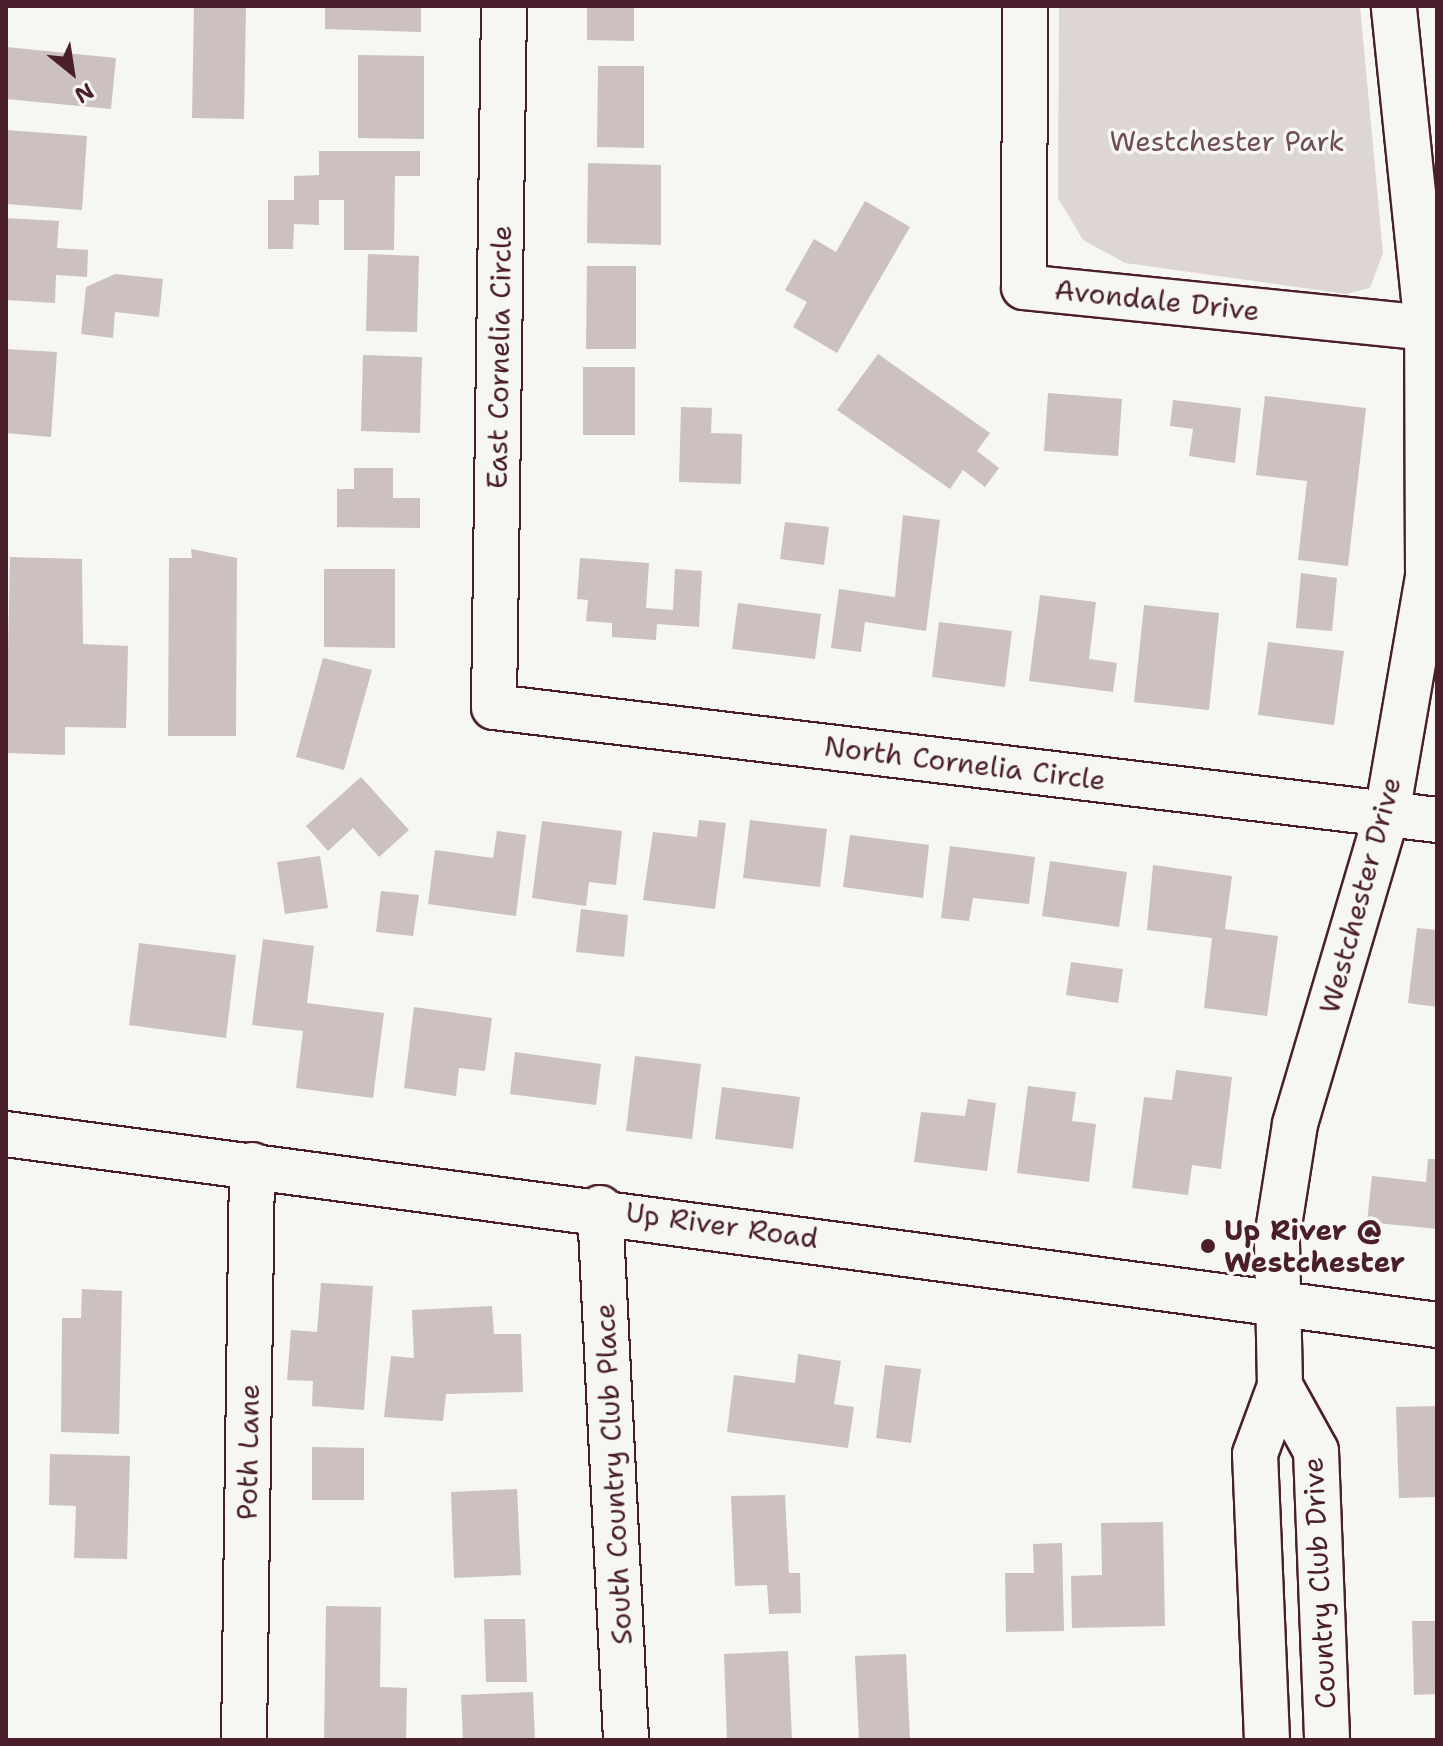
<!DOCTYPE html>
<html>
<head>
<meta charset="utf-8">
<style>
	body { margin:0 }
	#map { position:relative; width:1443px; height:1746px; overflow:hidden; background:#f6f6f2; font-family:"Shantell Sans",sans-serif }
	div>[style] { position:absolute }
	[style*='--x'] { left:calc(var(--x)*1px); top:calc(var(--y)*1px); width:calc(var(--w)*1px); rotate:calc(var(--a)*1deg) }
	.green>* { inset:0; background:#ddd6d5 }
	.building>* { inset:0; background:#ccc1c0 }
	.roads { filter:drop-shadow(2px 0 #4a1f2b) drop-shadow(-2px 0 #4a1f2b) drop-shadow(0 2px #4a1f2b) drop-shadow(0 -2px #4a1f2b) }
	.minor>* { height:44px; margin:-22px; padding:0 22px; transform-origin:22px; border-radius:22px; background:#f6f6f2 }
	.dots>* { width:22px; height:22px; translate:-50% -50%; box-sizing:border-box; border:4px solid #f6f6f2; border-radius:50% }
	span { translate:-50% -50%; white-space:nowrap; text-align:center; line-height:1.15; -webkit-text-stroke:7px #f6f6f2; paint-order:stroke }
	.park-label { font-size:28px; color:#6f4d56 }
	.street-label { font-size:28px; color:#4a1f2b }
	.poi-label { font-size:28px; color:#4a1f2b; font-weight:700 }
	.left { translate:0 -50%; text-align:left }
	.frame { position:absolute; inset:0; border:8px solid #4a1f2b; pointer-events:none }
	.north { position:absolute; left:32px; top:32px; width:80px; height:80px; -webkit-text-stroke:6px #f6f6f2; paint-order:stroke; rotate:150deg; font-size:22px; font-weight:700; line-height:32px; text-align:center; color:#4a1f2b }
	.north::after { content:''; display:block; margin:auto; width:28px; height:36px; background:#4a1f2b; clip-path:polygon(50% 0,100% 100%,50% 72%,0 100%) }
</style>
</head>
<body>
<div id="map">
	<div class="green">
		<div style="clip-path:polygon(1059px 6px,1360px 6px,1383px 253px,1370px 288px,1346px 294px,1125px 263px,1083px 240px,1058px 198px)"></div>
	</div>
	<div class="building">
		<div style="clip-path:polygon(194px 6px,246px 6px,244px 119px,192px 118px)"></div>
		<div style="clip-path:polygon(421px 6px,421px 32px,325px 29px,325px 8px)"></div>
		<div style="clip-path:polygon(587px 6px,634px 6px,634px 41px,587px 40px)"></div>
		<div style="clip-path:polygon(6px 47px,116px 58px,111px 109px,6px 99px)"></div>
		<div style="clip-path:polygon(358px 55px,424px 56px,424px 139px,358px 138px)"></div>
		<div style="clip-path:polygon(598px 66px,644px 66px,644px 148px,597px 147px)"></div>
		<div style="clip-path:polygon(6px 130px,87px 136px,82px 210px,6px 204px)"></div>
		<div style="clip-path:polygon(319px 151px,420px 151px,420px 176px,395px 176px,394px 250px,344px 250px,344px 200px,319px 200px,319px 225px,294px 224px,293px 249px,268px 249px,268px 200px,294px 200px,294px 176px,319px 175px)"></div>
		<div style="clip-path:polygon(588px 163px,661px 165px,661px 245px,587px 243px)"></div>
		<div style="clip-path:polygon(865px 201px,910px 227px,837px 353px,793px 327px,807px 302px,785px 290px,814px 239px,836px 252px)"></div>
		<div style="clip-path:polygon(6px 218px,59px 221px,57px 248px,88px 250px,87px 277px,56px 275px,55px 303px,6px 300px)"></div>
		<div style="clip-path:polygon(368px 254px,419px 256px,417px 332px,366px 331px)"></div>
		<div style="clip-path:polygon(587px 266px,636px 266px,636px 349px,586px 349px)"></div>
		<div style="clip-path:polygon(115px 274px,163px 279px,159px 317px,115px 312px,113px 338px,81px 334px,86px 287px)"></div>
		<div style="clip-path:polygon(6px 349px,57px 352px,51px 437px,6px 433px)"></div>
		<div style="clip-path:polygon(878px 354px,990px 433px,977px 451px,999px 468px,985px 487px,963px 470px,950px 489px,837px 410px)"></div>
		<div style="clip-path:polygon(363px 355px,422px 357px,420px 433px,361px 431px)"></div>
		<div style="clip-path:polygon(583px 367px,635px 367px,635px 435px,583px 435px)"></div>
		<div style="clip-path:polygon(1048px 393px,1122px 399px,1118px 456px,1044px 451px)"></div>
		<div style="clip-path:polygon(1265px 396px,1366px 408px,1348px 566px,1298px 560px,1307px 481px,1256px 475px)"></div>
		<div style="clip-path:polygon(1173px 400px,1241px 408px,1235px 463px,1189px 456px,1193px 429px,1170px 426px)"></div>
		<div style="clip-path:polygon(681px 407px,712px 408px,711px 433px,742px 434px,741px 484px,679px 482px)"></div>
		<div style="clip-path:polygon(354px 468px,393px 468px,393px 498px,420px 498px,420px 528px,337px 527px,337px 489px,354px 489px)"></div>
		<div style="clip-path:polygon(903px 515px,940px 520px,926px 631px,865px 622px,861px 652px,831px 648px,839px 589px,895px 597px)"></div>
		<div style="clip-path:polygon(785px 522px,829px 527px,824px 565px,780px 559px)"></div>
		<div style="clip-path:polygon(191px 549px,237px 558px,236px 736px,168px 736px,169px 558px,192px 558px)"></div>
		<div style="clip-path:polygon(10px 557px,82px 559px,83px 644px,128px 646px,126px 728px,65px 727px,65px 755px,6px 753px)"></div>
		<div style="clip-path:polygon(580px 558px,649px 563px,646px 608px,673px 610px,675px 569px,702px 571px,699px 627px,657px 624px,656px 640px,612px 637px,612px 623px,586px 621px,588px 600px,577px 599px)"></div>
		<div style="clip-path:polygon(324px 569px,395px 569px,395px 648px,324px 647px)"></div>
		<div style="clip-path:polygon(1301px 573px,1337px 578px,1332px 631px,1296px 628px)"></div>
		<div style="clip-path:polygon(1040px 595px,1096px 602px,1089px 659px,1117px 663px,1113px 692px,1029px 681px)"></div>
		<div style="clip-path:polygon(738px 603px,821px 614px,815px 659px,732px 649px)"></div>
		<div style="clip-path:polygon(1144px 605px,1219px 613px,1209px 710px,1134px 702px)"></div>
		<div style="clip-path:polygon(939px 622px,1012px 631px,1005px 687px,932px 677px)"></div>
		<div style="clip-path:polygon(1268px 642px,1344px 651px,1334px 725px,1258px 715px)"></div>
		<div style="clip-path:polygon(323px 658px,372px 670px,344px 770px,296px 757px)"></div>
		<div style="clip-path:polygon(361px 777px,409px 830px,379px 857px,353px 828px,328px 851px,306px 826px)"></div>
		<div style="clip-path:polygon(699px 820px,726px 823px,715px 909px,643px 900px,653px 832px,697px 837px)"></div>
		<div style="clip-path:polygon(750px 820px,827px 829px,820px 887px,743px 878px)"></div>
		<div style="clip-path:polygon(542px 821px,622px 831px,616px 885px,589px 882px,586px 906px,532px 898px)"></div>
		<div style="clip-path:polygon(497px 831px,526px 835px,516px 916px,428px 904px,435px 850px,493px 858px)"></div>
		<div style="clip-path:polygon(850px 835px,929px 845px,923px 898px,843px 887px)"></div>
		<div style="clip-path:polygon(950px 846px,1035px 857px,1029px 904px,973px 898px,969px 921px,941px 918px)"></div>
		<div style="clip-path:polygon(320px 856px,328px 908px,285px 914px,277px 862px)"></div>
		<div style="clip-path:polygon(1050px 861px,1127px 872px,1119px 927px,1042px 916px)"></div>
		<div style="clip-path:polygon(1153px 865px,1232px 876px,1225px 929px,1278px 936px,1267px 1016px,1204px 1008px,1212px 938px,1147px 930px)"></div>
		<div style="clip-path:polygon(381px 891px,419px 895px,413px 936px,376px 932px)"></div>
		<div style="clip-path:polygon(581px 909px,628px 915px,624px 957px,576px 952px)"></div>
		<div style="clip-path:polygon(1417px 928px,1437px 930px,1437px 1007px,1408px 1003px)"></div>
		<div style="clip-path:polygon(263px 939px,314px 946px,307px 1003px,384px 1013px,373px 1098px,296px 1088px,303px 1031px,252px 1025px)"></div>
		<div style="clip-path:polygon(139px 943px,236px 955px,226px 1038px,129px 1025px)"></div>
		<div style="clip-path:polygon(1071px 962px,1123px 969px,1118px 1003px,1066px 995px)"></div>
		<div style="clip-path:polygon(414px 1007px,492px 1018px,485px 1071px,459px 1068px,456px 1096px,404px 1088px)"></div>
		<div style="clip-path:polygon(515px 1052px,601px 1064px,596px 1105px,510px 1094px)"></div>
		<div style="clip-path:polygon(635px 1056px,701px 1064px,692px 1139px,626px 1131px)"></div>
		<div style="clip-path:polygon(1176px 1070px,1232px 1077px,1221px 1169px,1192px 1165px,1188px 1195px,1132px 1188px,1144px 1097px,1172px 1100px)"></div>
		<div style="clip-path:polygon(1028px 1086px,1076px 1092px,1072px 1121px,1096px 1124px,1089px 1182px,1017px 1173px)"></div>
		<div style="clip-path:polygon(722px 1087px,800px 1097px,793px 1149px,715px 1139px)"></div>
		<div style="clip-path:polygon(968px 1099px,996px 1103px,987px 1171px,914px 1162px,921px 1112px,965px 1116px)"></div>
		<div style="clip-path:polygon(1428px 1159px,1437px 1159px,1437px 1229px,1367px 1222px,1372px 1176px,1426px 1182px)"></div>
		<div style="clip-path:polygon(321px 1283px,373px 1286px,364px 1410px,312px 1406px,313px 1381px,287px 1380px,291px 1330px,317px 1332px)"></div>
		<div style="clip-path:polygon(82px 1289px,122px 1291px,119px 1434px,61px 1432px,62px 1318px,81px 1318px)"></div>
		<div style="clip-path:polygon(492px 1306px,494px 1334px,521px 1334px,523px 1392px,446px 1394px,443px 1421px,384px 1417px,391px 1356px,414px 1358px,412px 1310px)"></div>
		<div style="clip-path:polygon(798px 1354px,841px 1361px,834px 1404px,854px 1407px,848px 1448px,727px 1432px,734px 1375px,795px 1383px)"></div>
		<div style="clip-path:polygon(885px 1365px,921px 1369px,911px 1443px,876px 1438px)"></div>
		<div style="clip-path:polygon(1437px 1406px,1437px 1497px,1399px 1498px,1396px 1407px)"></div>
		<div style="clip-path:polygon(312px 1447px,364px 1448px,364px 1500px,312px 1500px)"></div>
		<div style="clip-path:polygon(50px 1454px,130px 1456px,127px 1559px,74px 1558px,76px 1506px,49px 1505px)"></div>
		<div style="clip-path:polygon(517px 1489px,521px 1575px,454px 1578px,451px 1492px)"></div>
		<div style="clip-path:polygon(785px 1495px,789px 1573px,800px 1573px,801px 1613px,769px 1614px,767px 1585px,735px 1586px,731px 1496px)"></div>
		<div style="clip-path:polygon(1163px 1522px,1165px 1626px,1072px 1628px,1071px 1576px,1102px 1575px,1101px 1523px)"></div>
		<div style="clip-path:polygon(1062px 1543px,1064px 1631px,1006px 1632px,1005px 1573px,1034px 1573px,1033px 1544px)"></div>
		<div style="clip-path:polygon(326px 1606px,381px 1607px,380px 1687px,407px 1688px,406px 1740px,324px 1740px)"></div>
		<div style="clip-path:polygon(484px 1619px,525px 1619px,527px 1682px,486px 1682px)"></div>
		<div style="clip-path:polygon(1412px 1621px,1437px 1621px,1437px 1694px,1414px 1695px)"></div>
		<div style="clip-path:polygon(788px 1651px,792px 1740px,727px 1740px,724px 1654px)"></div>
		<div style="clip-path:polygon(906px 1654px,910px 1740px,859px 1740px,855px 1656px)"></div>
		<div style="clip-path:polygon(533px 1692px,535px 1740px,463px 1740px,461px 1695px)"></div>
	</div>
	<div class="roads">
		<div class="minor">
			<div style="--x:504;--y:6;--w:701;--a:90.82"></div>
			<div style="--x:494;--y:707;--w:950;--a:6.83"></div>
			<div style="--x:1025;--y:6;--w:281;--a:90.2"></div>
			<div style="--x:1024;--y:287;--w:405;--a:5.8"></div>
			<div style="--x:6;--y:1134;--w:1444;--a:7.6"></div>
			<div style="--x:600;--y:1208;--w:533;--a:87.2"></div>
			<div style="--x:1280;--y:1386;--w:74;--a:61"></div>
			<div style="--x:1316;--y:1451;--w:289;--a:87.8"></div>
			<div style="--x:244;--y:1740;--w:575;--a:-89.2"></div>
			<div style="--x:1267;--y:1740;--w:286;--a:-92.4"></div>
			<div style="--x:1255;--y:1454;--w:72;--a:-69.8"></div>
			<div style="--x:1280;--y:1386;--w:148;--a:-91.2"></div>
			<div style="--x:1277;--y:1238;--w:115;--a:-81"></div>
			<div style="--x:1295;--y:1124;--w:323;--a:-73.5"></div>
			<div style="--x:1387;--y:814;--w:242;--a:-80.2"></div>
			<div style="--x:1428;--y:576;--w:248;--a:-90.2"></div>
			<div style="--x:1427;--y:328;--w:324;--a:-95.9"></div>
		</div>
	</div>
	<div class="dots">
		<div style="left:1208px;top:1246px;background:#4a1f2b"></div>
	</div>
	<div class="park-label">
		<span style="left:1227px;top:141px">Westchester Park</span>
	</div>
	<div class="street-label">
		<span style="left:1157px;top:300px;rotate:6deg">Avondale Drive</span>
		<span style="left:499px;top:357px;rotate:-89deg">East Cornelia Circle</span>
		<span style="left:965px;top:763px;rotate:7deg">North Cornelia Circle</span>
		<span style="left:1360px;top:895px;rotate:-75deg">Westchester Drive</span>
		<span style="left:722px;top:1225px;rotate:8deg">Up River Road</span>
		<span style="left:248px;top:1452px;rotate:-89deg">Poth Lane</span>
		<span style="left:613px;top:1474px;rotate:-93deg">South Country Club Place</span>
		<span style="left:1319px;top:1583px;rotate:-93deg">Country Club Drive</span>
	</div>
	<div class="poi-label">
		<span class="left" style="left:1224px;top:1246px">Up River @<br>Westchester</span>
	</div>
	<div class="frame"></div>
	<div class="north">N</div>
</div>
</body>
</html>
